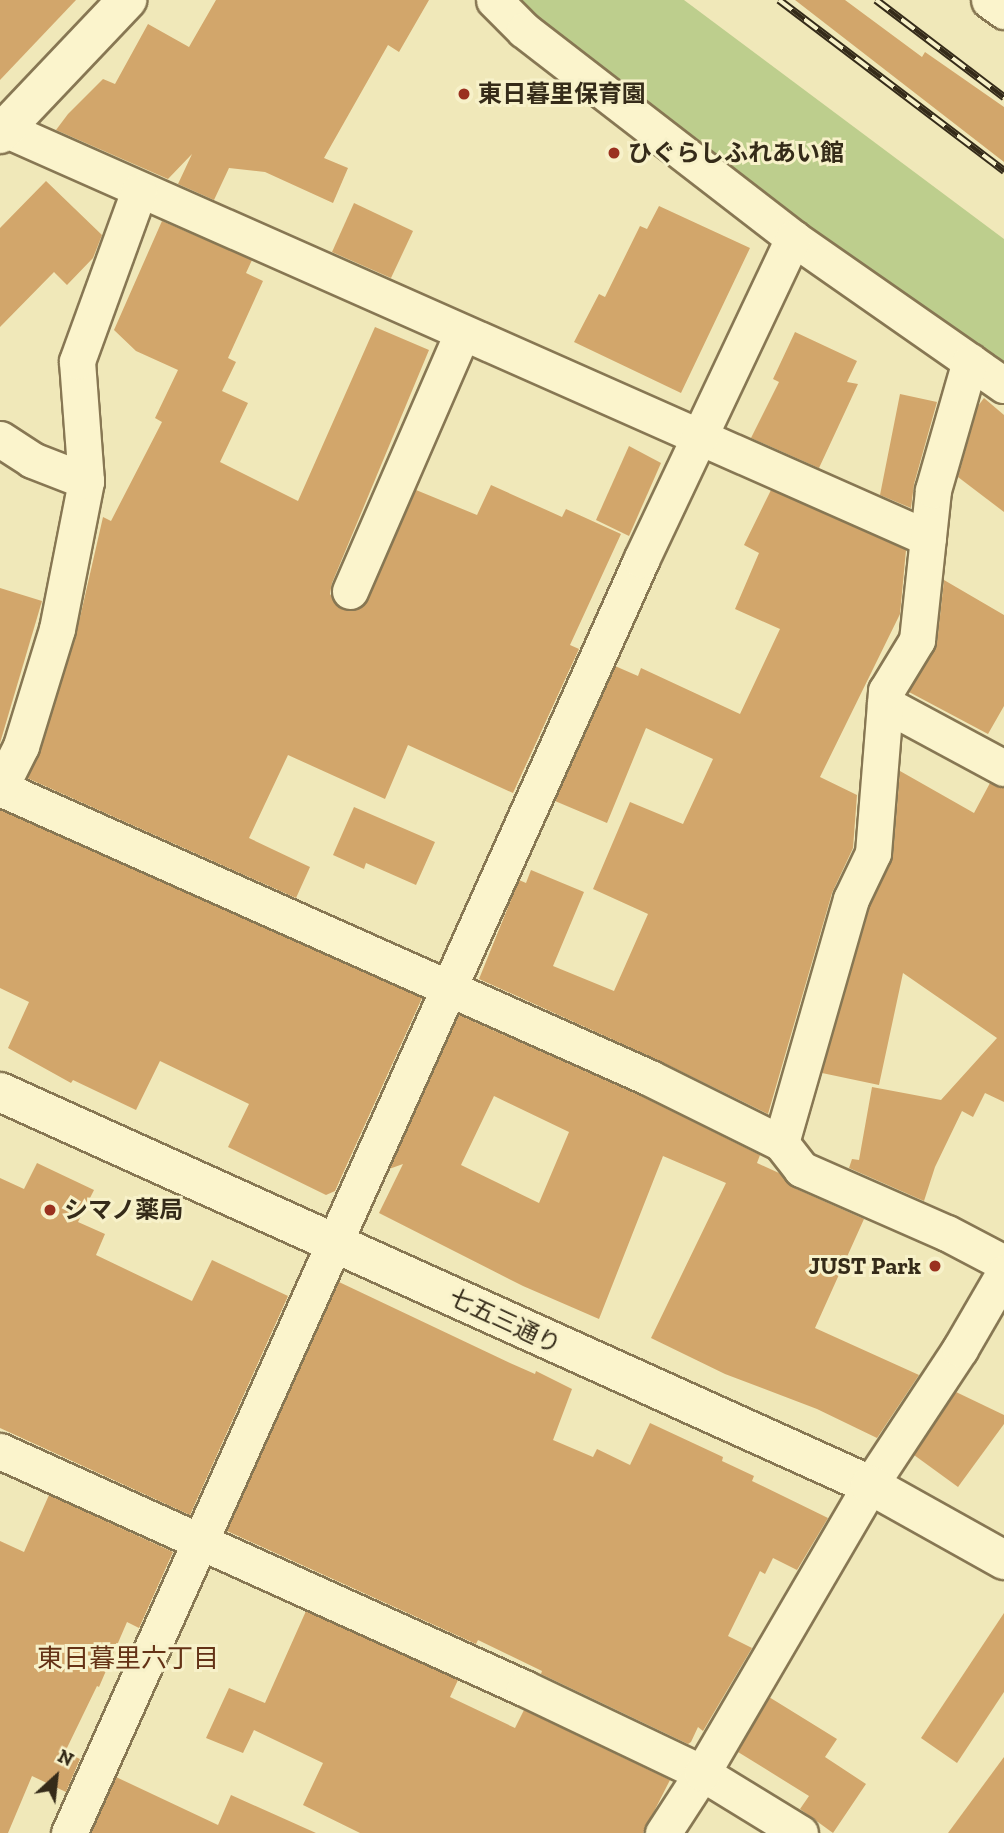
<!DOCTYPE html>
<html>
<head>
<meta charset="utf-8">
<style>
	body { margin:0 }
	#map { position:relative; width:1004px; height:1833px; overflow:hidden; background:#f0e8b9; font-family:"Zilla Slab","Noto Sans JP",serif }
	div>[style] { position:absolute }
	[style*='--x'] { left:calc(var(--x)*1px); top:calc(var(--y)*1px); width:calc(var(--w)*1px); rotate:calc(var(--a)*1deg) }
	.green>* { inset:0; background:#bdce8d }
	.building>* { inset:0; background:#d2a66b }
	.roads { filter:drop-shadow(2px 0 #877753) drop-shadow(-2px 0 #877753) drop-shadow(0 2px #877753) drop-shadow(0 -2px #877753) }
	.street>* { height:35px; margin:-17.5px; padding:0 17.5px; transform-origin:17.5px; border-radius:17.5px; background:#fbf4cc }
	.secondary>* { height:38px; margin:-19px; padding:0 19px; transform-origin:19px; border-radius:19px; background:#fbf4cc }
	.rail>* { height:8px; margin-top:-4px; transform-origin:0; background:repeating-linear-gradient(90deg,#f7f1c9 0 16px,#352b19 0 32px); box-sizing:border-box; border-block:2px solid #352b19 }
	.dots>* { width:19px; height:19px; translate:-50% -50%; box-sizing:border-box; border:4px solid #f7f1c9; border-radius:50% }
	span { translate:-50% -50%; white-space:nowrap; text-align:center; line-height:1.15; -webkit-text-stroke:6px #f7f1c9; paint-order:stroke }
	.poi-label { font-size:24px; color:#352b19; font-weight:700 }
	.left { translate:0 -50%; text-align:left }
	.right { translate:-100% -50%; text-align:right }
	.street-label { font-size:24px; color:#352b19 }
	.neighbourhood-label { font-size:26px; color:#643216 }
	.north { position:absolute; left:21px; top:1742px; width:70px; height:70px; -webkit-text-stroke:5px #f7f1c9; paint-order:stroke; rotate:27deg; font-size:19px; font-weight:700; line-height:28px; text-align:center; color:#352b19 }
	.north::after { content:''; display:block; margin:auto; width:24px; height:32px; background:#352b19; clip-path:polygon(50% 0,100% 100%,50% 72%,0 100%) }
</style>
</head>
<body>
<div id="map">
	<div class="green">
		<div style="clip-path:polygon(516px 0,684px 0,1004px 239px,1004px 369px,797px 225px,578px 59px)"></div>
	</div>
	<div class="building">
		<div style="clip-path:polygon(0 0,76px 0,0 80px)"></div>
		<div style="clip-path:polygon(216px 0,429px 0,399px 52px,388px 45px,324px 158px,348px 168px,333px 203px,265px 172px,229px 168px,214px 200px,178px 184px,192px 154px,168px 179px,56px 130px,68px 114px,103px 79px,115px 84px,148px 24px,189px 47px)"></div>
		<div style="clip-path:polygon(795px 0,845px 0,922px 57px,925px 52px,1004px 107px,1004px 162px)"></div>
		<div style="clip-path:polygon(46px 181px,102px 235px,93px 258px,67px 285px,54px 272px,0 327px,0 228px)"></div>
		<div style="clip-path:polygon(354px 203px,413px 231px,391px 278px,332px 252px)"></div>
		<div style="clip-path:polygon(659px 206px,750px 248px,681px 393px,574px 342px,599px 294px,605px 297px,640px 226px,647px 229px)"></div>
		<div style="clip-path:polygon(162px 221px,252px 260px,246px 273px,263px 281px,228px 358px,236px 362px,222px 391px,248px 403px,220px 462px,298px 501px,375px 327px,429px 350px,332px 583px,330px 594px,341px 609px,353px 611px,368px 600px,416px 490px,477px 515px,491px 485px,562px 517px,566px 509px,621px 534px,570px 645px,579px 649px,513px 793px,408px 745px,385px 799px,288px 755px,249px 838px,310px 867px,296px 898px,27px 778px,40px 752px,76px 635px,103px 517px,111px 521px,162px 422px,155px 418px,178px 370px,136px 351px,114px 330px)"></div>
		<div style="clip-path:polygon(795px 332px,857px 361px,847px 382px,858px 384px,819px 468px,751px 438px,779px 382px,773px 379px)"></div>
		<div style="clip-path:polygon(900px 394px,937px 402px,914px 484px,911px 508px,880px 495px)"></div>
		<div style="clip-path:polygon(984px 398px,1004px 415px,1004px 512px,958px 477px,978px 406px)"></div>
		<div style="clip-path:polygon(629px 446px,661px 463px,629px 536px,596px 520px)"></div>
		<div style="clip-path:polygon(771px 490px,906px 550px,900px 614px,820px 777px,857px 795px,853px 848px,832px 893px,768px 1114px,658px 1060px,479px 979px,519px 880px,526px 883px,531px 870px,584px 892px,553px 966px,614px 991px,648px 914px,593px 889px,630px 802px,683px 824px,713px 759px,646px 728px,607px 823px,555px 801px,615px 666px,638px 676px,641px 668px,740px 714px,780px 629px,735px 609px,759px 553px,744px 545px)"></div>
		<div style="clip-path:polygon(944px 580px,1004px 615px,1004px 706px,988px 734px,909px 692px,937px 643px)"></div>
		<div style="clip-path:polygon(0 588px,42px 601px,0 743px)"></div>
		<div style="clip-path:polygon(900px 771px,974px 813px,990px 783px,1004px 788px,1004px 1102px,985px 1093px,973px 1117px,962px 1111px,935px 1167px,924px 1201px,849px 1168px,852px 1159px,859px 1160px,872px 1087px,941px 1100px,997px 1038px,903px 973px,879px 1085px,822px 1073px,870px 906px,893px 855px)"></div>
		<div style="clip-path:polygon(354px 807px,435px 842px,416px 885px,366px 863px,364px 869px,333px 855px)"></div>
		<div style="clip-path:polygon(0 810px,422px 998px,335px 1191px,326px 1195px,228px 1147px,249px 1104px,160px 1061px,136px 1110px,73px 1080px,71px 1083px,8px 1048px,29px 1002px,0 988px)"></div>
		<div style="clip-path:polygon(evenodd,459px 1015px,641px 1096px,760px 1155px,757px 1163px,779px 1173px,792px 1187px,864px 1219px,815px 1328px,919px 1375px,877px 1438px,817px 1409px,725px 1374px,651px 1338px,726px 1183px,663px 1156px,599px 1319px,523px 1286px,379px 1213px,403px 1164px,389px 1169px,459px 1015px,494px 1096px,569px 1132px,539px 1203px,461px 1165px,494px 1096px)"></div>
		<div style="clip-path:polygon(37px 1163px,94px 1190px,78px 1222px,105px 1234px,96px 1255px,192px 1301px,212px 1260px,288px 1296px,190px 1515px,0 1428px,0 1178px,24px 1189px)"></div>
		<div style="clip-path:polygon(339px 1282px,510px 1363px,535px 1374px,536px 1371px,572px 1389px,553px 1440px,593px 1457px,597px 1449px,630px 1465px,650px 1423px,723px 1457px,722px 1461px,754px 1476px,752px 1481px,828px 1518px,797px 1570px,773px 1558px,765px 1574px,760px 1571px,728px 1636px,752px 1648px,703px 1731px,698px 1727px,691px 1742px,688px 1744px,541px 1674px,542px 1671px,478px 1640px,476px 1644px,227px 1531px)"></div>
		<div style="clip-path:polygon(956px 1392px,1004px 1415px,1004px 1424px,958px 1487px,914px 1455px)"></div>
		<div style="clip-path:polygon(49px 1495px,173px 1552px,139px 1628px,127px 1622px,99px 1687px,97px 1686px,65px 1752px,80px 1759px,66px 1792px,32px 1776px,8px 1833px,0 1833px,0 1541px,24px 1552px)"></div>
		<div style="clip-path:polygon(306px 1611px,458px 1680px,450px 1697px,515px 1728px,524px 1710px,670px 1780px,643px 1833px,360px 1833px,303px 1805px,323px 1763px,254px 1730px,243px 1753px,206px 1738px,229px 1688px,265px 1703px)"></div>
		<div style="clip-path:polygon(1004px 1613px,1004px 1692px,957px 1763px,921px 1738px)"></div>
		<div style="clip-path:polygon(769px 1697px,837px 1739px,825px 1757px,866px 1784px,833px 1833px,800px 1809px,809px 1796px,738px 1752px)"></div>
		<div style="clip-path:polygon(1004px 1757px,1004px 1833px,948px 1833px)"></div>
		<div style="clip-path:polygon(116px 1777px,218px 1825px,231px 1795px,316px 1833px,91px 1833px)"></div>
	</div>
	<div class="roads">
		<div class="street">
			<div style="--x:494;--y:0;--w:42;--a:45"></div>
			<div style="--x:524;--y:30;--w:340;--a:37.7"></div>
			<div style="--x:793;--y:238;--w:257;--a:34.9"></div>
			<div style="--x:989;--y:0;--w:19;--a:36"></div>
			<div style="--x:0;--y:127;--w:1015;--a:23.89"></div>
			<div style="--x:0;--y:439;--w:38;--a:33"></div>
			<div style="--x:32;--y:460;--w:58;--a:21.3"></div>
			<div style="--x:350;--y:591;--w:281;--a:-66.5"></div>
			<div style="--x:885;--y:704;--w:135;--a:28.3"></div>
			<div style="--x:0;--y:788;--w:712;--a:24.04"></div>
			<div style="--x:650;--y:1078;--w:146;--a:26.4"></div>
			<div style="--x:781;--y:1143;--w:33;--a:52"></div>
			<div style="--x:801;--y:1169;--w:159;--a:23.7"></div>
			<div style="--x:947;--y:1233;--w:64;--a:27.8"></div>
			<div style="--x:0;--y:788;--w:47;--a:-63.4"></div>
			<div style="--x:21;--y:746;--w:122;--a:-72.9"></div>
			<div style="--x:57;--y:629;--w:151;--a:-78.9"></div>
			<div style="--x:86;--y:481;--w:120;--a:-94.3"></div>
			<div style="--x:77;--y:361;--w:181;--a:-70"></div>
			<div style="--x:781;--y:1143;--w:254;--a:-74"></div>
			<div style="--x:851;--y:899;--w:51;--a:-64.4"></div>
			<div style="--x:873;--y:853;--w:163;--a:-85.4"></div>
			<div style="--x:886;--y:691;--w:60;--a:-58.7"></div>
			<div style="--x:917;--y:640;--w:151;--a:-83.9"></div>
			<div style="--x:933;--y:490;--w:134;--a:-74"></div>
			<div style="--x:0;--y:1451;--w:575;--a:24.34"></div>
			<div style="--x:524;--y:1688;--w:197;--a:25.5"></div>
			<div style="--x:702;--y:1773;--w:115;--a:31.5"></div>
			<div style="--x:69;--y:1833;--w:1396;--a:-65.8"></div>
			<div style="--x:641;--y:560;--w:356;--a:-64.7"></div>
			<div style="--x:663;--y:1833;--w:72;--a:-57"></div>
			<div style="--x:702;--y:1773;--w:333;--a:-59.7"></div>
			<div style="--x:870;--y:1485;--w:163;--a:-56.5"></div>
			<div style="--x:960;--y:1349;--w:88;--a:-59.9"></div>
		</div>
		<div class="secondary">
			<div style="--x:0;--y:134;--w:185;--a:-46.5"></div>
			<div style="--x:0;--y:1092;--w:955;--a:24.31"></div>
			<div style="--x:870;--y:1485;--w:154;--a:29.2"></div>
		</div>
	</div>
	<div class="rail">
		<div style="--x:779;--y:0;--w:283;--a:37.2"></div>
		<div style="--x:876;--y:0;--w:161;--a:37.2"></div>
	</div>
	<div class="dots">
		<div style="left:464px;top:94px;background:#9a311f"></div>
		<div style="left:614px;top:153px;background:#9a311f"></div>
		<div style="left:50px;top:1210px;background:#9a311f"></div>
		<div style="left:935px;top:1266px;background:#9a311f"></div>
	</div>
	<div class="poi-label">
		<span class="left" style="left:478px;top:94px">東日暮里保育園</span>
		<span class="left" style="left:628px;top:153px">ひぐらしふれあい館</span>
		<span class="left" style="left:64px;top:1210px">シマノ薬局</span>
		<span class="right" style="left:921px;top:1266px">JUST Park</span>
	</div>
	<div class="street-label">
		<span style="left:505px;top:1321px;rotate:25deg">七五三通り</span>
	</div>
	<div class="neighbourhood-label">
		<span style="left:128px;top:1659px">東日暮里六丁目</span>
	</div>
	<div class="north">N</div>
</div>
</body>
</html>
